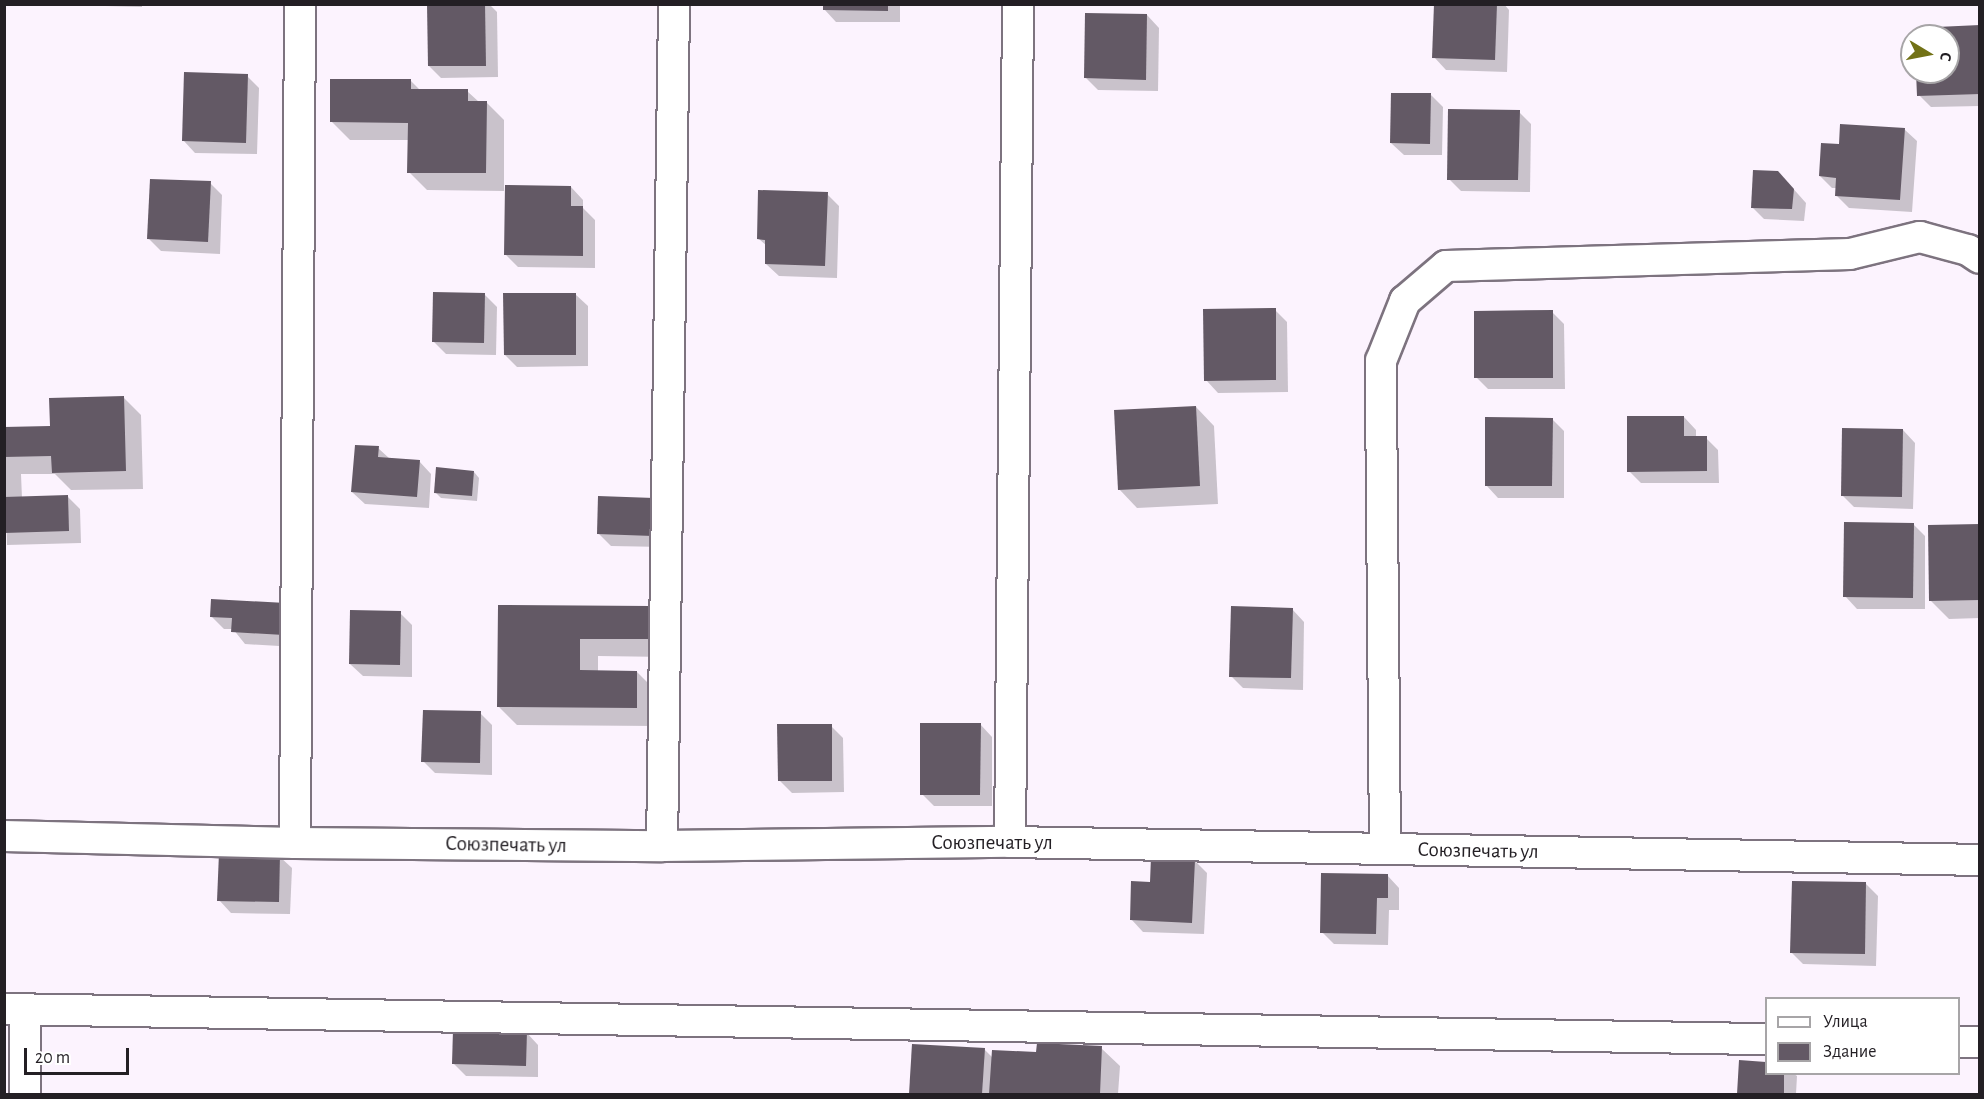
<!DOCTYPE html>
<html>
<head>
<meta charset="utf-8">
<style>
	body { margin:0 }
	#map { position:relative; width:1984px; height:1099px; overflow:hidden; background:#fcf3fe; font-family:"Alegreya Sans",sans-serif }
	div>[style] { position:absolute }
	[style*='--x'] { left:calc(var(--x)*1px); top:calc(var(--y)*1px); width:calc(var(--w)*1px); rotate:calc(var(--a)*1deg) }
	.shadow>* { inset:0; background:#0003 }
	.building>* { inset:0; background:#635965 }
	.roads { filter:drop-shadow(2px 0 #7d737f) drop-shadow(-2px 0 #7d737f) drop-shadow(0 2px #7d737f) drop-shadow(0 -2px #7d737f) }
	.minor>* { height:30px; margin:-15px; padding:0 15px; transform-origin:15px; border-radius:15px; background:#fff }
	span { translate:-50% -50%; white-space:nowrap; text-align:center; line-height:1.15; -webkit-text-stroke:6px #fff; paint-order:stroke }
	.street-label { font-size:21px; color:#231f24 }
	.frame { position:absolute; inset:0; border:6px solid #231f24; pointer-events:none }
	.legend { position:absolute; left:1765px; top:997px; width:195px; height:78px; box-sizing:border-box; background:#fff; border:2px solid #a7a5a7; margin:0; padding:8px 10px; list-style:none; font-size:18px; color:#231f24 }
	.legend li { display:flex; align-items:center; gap:12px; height:30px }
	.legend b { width:30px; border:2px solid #a7a5a7 }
	.north { position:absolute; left:1900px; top:24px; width:60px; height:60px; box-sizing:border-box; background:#fff; border:2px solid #a7a5a7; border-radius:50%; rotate:100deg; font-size:16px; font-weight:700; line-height:24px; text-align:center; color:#231f24 }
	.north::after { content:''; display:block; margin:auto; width:21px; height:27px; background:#727216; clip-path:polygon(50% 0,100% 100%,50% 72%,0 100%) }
	.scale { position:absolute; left:24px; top:1048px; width:105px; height:27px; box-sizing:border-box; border:3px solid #231f24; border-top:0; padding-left:8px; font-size:18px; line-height:21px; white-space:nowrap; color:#231f24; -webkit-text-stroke:4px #fff; paint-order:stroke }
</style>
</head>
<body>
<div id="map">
	<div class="shadow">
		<div style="clip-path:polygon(31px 4px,142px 4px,142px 7px)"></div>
		<div style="clip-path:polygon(428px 4px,489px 4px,497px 12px,498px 77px,441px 78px,429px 66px)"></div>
		<div style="clip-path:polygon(824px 4px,900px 4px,900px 22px,836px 22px,824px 9px)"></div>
		<div style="clip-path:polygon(1435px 4px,1504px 4px,1509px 10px,1507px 72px,1446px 70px,1434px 57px)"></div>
		<div style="clip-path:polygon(1147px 15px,1159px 28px,1158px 91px,1098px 90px,1086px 78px)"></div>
		<div style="clip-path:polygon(1980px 27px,1980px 106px,1931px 107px,1919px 95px,1918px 72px,1948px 72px,1948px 36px,1917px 36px)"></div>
		<div style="clip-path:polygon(247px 76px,259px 88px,257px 154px,195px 153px,183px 140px)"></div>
		<div style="clip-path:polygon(411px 81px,420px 90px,467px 91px,479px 102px,486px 102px,504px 120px,504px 191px,427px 190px,409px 172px,409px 140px,350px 140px,332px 122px)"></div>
		<div style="clip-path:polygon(1431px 95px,1443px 107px,1442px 155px,1404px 155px,1391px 143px)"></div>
		<div style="clip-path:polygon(1519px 112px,1531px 124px,1530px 192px,1461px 191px,1449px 179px)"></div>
		<div style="clip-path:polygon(1904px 129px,1917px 141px,1912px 212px,1849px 208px,1837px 196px,1837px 188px,1832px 188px,1820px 176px,1840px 146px)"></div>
		<div style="clip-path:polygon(210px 183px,222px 195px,220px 254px,161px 251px,149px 239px)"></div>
		<div style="clip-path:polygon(1790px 185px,1806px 203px,1804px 221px,1764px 219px,1752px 207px)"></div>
		<div style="clip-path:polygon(571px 187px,583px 200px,583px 208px,595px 220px,595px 268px,518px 267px,506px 255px)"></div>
		<div style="clip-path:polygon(827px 194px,839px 206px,837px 278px,779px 276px,766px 264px,767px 246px,759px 239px)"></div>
		<div style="clip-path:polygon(484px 294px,497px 307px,496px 355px,446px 354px,434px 342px)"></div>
		<div style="clip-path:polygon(575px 294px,588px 306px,588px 366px,517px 367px,505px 355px)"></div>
		<div style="clip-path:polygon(1275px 310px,1287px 322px,1288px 392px,1218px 393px,1206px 380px)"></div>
		<div style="clip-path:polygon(1552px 312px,1564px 324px,1565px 389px,1488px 389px,1476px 377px)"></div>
		<div style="clip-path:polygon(123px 397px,141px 415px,143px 489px,71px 490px,55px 474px,21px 474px,22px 498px,67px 496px,80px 509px,81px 543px,7px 545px,4px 429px,52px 428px)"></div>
		<div style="clip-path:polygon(1196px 407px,1214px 426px,1218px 504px,1137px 508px,1119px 489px)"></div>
		<div style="clip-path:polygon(1684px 417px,1696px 430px,1696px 438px,1706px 438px,1718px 450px,1719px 483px,1641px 483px,1629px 471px)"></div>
		<div style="clip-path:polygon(1552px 419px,1564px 431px,1564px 498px,1498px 498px,1486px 485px)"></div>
		<div style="clip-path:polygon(1903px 430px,1915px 443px,1913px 509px,1854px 507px,1842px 495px)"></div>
		<div style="clip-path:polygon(378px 448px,390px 459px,419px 461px,431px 474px,429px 508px,365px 504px,352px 492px)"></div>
		<div style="clip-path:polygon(474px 472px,479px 478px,477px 501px,441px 498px,435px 492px)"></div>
		<div style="clip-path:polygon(653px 499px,664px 547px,611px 546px,599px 534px)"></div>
		<div style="clip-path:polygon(1913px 524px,1925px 536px,1925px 609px,1857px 609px,1845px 596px)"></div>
		<div style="clip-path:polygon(1980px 525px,1980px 618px,1949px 619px,1931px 601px)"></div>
		<div style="clip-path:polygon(285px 605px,296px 647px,245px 644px,233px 629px,224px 629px,212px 617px)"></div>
		<div style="clip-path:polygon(499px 606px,649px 607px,667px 625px,667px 657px,598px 656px,598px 672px,637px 672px,655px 690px,655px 726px,517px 725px,499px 707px)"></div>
		<div style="clip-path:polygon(1292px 609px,1304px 622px,1303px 690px,1243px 688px,1231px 676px)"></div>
		<div style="clip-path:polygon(400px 613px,412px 625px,412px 677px,363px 676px,350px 664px)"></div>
		<div style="clip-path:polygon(480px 713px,492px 725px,492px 775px,435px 773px,423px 761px)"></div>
		<div style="clip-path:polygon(980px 724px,992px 737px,992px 806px,934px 806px,922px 794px)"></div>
		<div style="clip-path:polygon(831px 726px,843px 738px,844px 792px,792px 793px,780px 781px)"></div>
		<div style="clip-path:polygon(279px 856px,292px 868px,290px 914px,231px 913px,219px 900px)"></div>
		<div style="clip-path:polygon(1195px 861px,1207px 873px,1204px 934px,1143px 932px,1131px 919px)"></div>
		<div style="clip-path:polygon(1387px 875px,1399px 888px,1399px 910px,1389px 910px,1388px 945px,1334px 944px,1322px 932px)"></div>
		<div style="clip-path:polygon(1866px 884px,1878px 896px,1876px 966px,1803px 964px,1791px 952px)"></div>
		<div style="clip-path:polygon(526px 1032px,538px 1045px,538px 1077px,466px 1076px,454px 1064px)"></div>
		<div style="clip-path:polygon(913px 1046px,984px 1049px,993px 1058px,1101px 1048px,1120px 1066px,1118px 1094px,910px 1094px)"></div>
		<div style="clip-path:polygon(1740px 1062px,1766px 1063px,1766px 1074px,1794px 1074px,1797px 1076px,1796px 1094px,1738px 1094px)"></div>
	</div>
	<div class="building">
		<div style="clip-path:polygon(427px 4px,485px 4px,486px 66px,428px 66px)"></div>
		<div style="clip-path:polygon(823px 4px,888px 4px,888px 11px,823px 10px)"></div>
		<div style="clip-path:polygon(1434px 4px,1497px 4px,1495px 60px,1432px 58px)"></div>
		<div style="clip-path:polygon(1085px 13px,1147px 14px,1146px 80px,1084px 78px)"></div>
		<div style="clip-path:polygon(1980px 25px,1980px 94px,1917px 96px,1916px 72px,1948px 72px,1948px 36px,1915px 36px,1915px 28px)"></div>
		<div style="clip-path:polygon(184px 72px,248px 74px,246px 143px,182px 141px)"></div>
		<div style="clip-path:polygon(330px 79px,411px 79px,411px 89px,468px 89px,468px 101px,487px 101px,486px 173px,407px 173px,408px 123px,330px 122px)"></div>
		<div style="clip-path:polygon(1391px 93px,1431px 93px,1430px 144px,1390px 143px)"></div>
		<div style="clip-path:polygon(1448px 109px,1520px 110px,1518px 180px,1447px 180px)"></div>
		<div style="clip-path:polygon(1840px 124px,1905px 128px,1900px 200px,1835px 196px,1836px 178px,1819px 176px,1821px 143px,1839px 144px)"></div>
		<div style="clip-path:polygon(1753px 170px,1778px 171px,1794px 189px,1792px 209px,1751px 208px)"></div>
		<div style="clip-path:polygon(150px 179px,211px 181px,208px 242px,147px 239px)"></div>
		<div style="clip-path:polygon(505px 185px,571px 186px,571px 206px,583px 206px,583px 256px,504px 255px)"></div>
		<div style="clip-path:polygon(758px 190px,828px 192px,825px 266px,765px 264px,765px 240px,757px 239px)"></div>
		<div style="clip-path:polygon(433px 292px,485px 293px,484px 343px,432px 342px)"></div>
		<div style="clip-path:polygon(503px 293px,576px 293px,576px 355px,504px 355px)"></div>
		<div style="clip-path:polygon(1276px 308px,1276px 380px,1204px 381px,1203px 309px)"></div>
		<div style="clip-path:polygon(1553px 310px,1553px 378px,1474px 378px,1474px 311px)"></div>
		<div style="clip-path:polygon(124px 396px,126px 471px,52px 473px,51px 456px,4px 457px,4px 427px,50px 426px,49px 398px)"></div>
		<div style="clip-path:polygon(1196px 406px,1200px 486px,1118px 490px,1114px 410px)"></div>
		<div style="clip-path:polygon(1627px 416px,1684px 416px,1684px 436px,1707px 436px,1707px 471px,1627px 472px)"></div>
		<div style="clip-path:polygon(1485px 417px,1553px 418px,1552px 486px,1485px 486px)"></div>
		<div style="clip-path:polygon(1842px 428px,1903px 429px,1902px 497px,1841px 496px)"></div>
		<div style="clip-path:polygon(355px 445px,379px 446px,378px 457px,420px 460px,417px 497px,351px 492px)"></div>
		<div style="clip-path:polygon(436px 467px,474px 471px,472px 496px,434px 493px)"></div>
		<div style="clip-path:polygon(68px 495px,69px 531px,4px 533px,4px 497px)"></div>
		<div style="clip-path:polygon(598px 496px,654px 498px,653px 536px,597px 534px)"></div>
		<div style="clip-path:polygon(1844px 522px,1914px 523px,1913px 598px,1843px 597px)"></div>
		<div style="clip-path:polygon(1980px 524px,1980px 600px,1929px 601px,1928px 525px)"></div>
		<div style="clip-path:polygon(211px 599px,286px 603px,284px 635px,231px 632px,232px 618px,210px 617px)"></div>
		<div style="clip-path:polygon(498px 605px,650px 606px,650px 639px,580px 639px,580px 670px,637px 671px,637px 708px,497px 707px)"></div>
		<div style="clip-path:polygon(1231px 606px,1293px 608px,1291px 678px,1229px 677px)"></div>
		<div style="clip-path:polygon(350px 610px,401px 611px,400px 665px,349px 664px)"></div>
		<div style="clip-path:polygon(423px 710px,481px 711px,480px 763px,421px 762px)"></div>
		<div style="clip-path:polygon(920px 723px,981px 723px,980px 795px,920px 795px)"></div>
		<div style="clip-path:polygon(777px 724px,832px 724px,832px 781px,778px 781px)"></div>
		<div style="clip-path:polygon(219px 853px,280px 854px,279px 902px,217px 901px)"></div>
		<div style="clip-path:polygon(1151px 857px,1195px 860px,1192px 923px,1130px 920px,1131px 881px,1150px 882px)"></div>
		<div style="clip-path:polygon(1321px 873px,1388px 874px,1388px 898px,1377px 898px,1376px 934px,1320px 933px)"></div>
		<div style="clip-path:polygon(1792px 881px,1866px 882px,1865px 954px,1790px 953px)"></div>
		<div style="clip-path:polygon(453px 1030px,527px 1031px,526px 1066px,452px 1064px)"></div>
		<div style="clip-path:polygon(1037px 1043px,1102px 1046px,1100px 1094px,989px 1094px,992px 1050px,1036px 1052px)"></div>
		<div style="clip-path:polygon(912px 1044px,985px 1048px,982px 1094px,909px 1094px)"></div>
		<div style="clip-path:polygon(1739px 1060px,1766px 1062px,1766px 1074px,1784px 1074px,1784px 1094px,1737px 1094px)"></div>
	</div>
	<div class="roads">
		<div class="minor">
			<div style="--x:4;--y:836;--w:291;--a:1.4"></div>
			<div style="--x:295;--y:843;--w:367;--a:0.5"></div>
			<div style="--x:662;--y:846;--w:348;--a:-0.7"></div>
			<div style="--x:1010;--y:842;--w:970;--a:1.06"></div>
			<div style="--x:1010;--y:842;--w:838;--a:-89.45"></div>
			<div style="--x:295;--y:843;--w:839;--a:-89.66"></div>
			<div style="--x:662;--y:846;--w:842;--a:-89.18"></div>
			<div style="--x:1385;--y:849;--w:488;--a:-90.5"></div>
			<div style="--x:1381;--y:361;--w:65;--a:-68.2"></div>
			<div style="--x:1405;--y:301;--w:54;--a:-40.5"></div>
			<div style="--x:1446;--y:266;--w:404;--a:-1.7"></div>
			<div style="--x:1850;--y:254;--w:72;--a:-13.7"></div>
			<div style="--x:1920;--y:237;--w:50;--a:15.2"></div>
			<div style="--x:1968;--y:250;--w:14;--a:34"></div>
			<div style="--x:4;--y:1009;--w:1762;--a:0.98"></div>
			<div style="--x:25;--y:1009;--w:85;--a:90"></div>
			<div style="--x:1958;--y:1042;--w:22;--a:0"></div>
		</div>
	</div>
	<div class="street-label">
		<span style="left:992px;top:843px">Союзпечать ул</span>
		<span style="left:506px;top:845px;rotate:1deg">Союзпечать ул</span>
		<span style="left:1478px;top:851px;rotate:1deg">Союзпечать ул</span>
	</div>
	<div class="frame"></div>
	<ul class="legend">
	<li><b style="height:8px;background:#fff"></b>Улица</li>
	<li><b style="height:16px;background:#635965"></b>Здание</li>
	</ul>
	<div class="north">С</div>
	<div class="scale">20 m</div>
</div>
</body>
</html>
